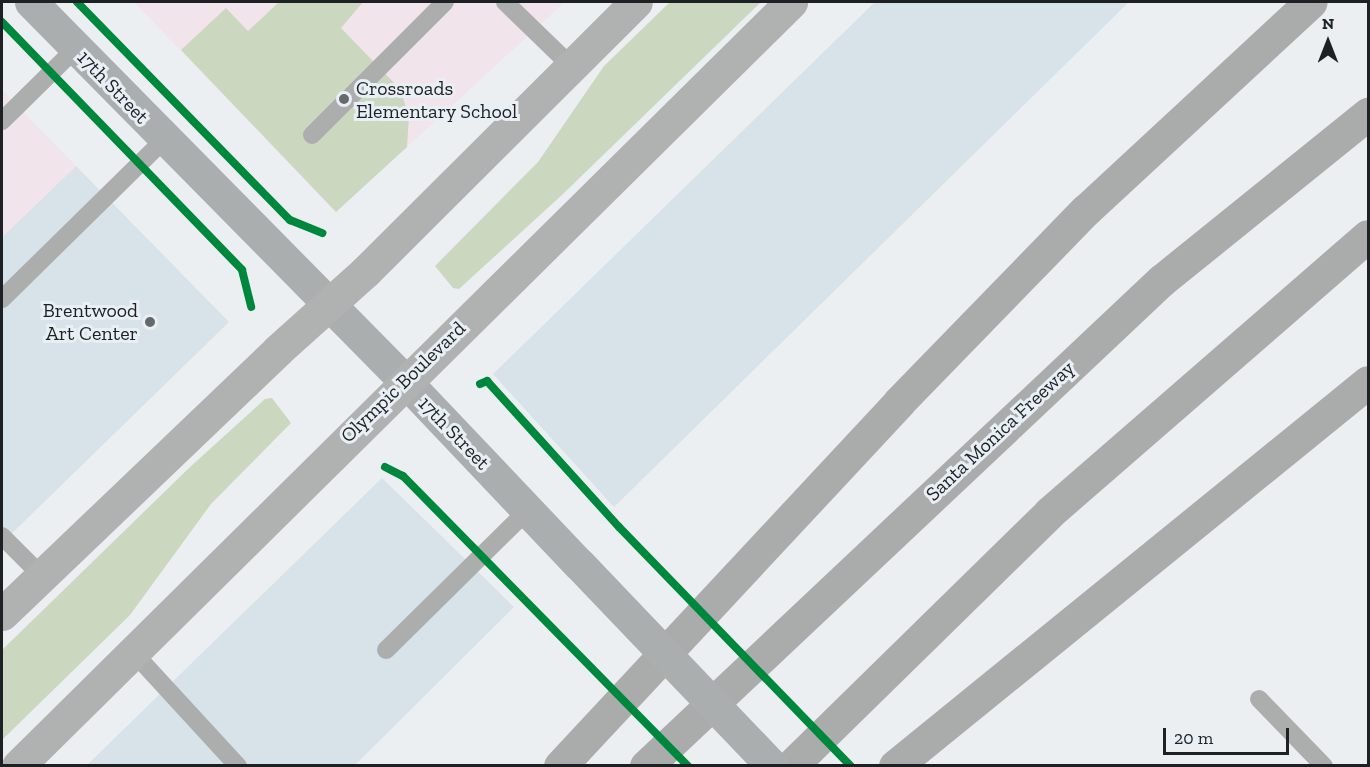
<!DOCTYPE html>
<html>
<head>
<meta charset="utf-8">
<style>
	body { margin:0 }
	#map { position:relative; width:1370px; height:767px; overflow:hidden; background:#ebeff2; font-family:"Zilla Slab",serif }
	div>[style] { position:absolute }
	[style*='--x'] { left:calc(var(--x)*1px); top:calc(var(--y)*1px); width:calc(var(--w)*1px); rotate:calc(var(--a)*1deg) }
	.built>* { inset:0; background:#d8e2e9 }
	.education>* { inset:0; background:#f1e5eb }
	.green>* { inset:0; background:#ccd7c0 }
	.lane>* { height:18px; margin:-9px; padding:0 9px; transform-origin:9px; border-radius:9px; background:#acaeae }
	.secondary>* { height:33px; margin:-16.5px; padding:0 16.5px; transform-origin:16.5px; border-radius:16.5px; background:#abaeae }
	.primary>* { height:33px; margin:-16.5px; padding:0 16.5px; transform-origin:16.5px; border-radius:16.5px; background:#afb2b1 }
	.highway>* { height:33px; margin:-16.5px; padding:0 16.5px; transform-origin:16.5px; border-radius:16.5px; background:#aaacac }
	.secondary-bridge>* { height:33px; margin:-16.5px; padding:0 16.5px; transform-origin:16.5px; border-radius:16.5px; background:#abaeae }
	.cycleway>* { height:8px; margin:-4px; padding:0 4px; transform-origin:4px; border-radius:4px; background:#00873e }
	.dots>* { width:16px; height:16px; translate:-50% -50%; box-sizing:border-box; border:3px solid #e8eff5; border-radius:50% }
	span { translate:-50% -50%; white-space:nowrap; text-align:center; line-height:1.15; -webkit-text-stroke:6px #e8eff5; paint-order:stroke }
	.street-label { font-size:20px; color:#1e2123 }
	.poi-label { font-size:20px; color:#1e2123 }
	.left { translate:0 -50%; text-align:left }
	.right { translate:-100% -50%; text-align:right }
	.frame { position:absolute; inset:0; border:3px solid #1e2123; pointer-events:none }
	.north { position:absolute; left:1298px; top:12px; width:60px; height:60px; -webkit-text-stroke:4px #e8eff5; paint-order:stroke; rotate:0deg; font-size:16px; font-weight:700; line-height:24px; text-align:center; color:#1e2123 }
	.north::after { content:''; display:block; margin:auto; width:21px; height:27px; background:#1e2123; clip-path:polygon(50% 0,100% 100%,50% 72%,0 100%) }
	.scale { position:absolute; left:1163px; top:728px; width:126px; height:27px; box-sizing:border-box; border:3px solid #1e2123; border-top:0; padding-left:8px; font-size:18px; line-height:21px; white-space:nowrap; color:#1e2123; -webkit-text-stroke:4px #e8eff5; paint-order:stroke }
</style>
</head>
<body>
<div id="map">
	<div class="built">
		<div style="clip-path:polygon(875px 2px,1129px 2px,614px 507px,493px 374px)"></div>
		<div style="clip-path:polygon(76px 166px,229px 322px,2px 543px,2px 237px)"></div>
		<div style="clip-path:polygon(382px 478px,514px 607px,355px 765px,86px 766px)"></div>
	</div>
	<div class="education">
		<div style="clip-path:polygon(134px 2px,565px 2px,336px 212px)"></div>
		<div style="clip-path:polygon(2px 90px,76px 166px,2px 237px)"></div>
	</div>
	<div class="green">
		<div style="clip-path:polygon(279px 2px,363px 2px,341px 28px,400px 89px,409px 116px,407px 147px,336px 212px,181px 50px,226px 8px,248px 31px)"></div>
		<div style="clip-path:polygon(670px 2px,761px 2px,563px 194px,459px 289px,453px 288px,435px 266px,538px 162px,604px 66px)"></div>
		<div style="clip-path:polygon(272px 398px,291px 423px,211px 504px,130px 615px,2px 740px,2px 650px,190px 467px,265px 399px)"></div>
	</div>
	<div class="lane">
		<div style="--x:505;--y:2;--w:92;--a:44.1"></div>
		<div style="--x:2;--y:121;--w:104;--a:-44.6"></div>
		<div style="--x:312;--y:135;--w:188;--a:-45"></div>
		<div style="--x:2;--y:299;--w:227;--a:-44.5"></div>
		<div style="--x:2;--y:536;--w:57;--a:45"></div>
		<div style="--x:386;--y:650;--w:198;--a:-44.6"></div>
		<div style="--x:133;--y:652;--w:155;--a:47.4"></div>
		<div style="--x:1259;--y:699;--w:93;--a:45.9"></div>
	</div>
	<div class="secondary">
		<div style="--x:31;--y:2;--w:534;--a:45.38"></div>
		<div style="--x:406;--y:382;--w:251;--a:46.5"></div>
	</div>
	<div class="primary">
		<div style="--x:2;--y:614;--w:382;--a:-43.7"></div>
		<div style="--x:278;--y:350;--w:118;--a:-41.9"></div>
		<div style="--x:366;--y:271;--w:381;--a:-44.9"></div>
		<div style="--x:18;--y:766;--w:1087;--a:-44.66"></div>
	</div>
	<div class="highway">
		<div style="--x:560;--y:766;--w:497;--a:-47"></div>
		<div style="--x:899;--y:402;--w:268;--a:-45.8"></div>
		<div style="--x:1086;--y:210;--w:306;--a:-42.8"></div>
		<div style="--x:646;--y:766;--w:709;--a:-43.29"></div>
		<div style="--x:1162;--y:280;--w:265;--a:-38.9"></div>
		<div style="--x:791;--y:766;--w:361;--a:-44.4"></div>
		<div style="--x:1049;--y:513;--w:422;--a:-41"></div>
		<div style="--x:895;--y:766;--w:609;--a:-39.07"></div>
	</div>
	<div class="secondary-bridge">
		<div style="--x:579;--y:564;--w:279;--a:46.3"></div>
	</div>
	<div class="cycleway">
		<div style="--x:77;--y:2;--w:305;--a:45.7"></div>
		<div style="--x:290;--y:220;--w:35;--a:22"></div>
		<div style="--x:2;--y:22;--w:345;--a:45.9"></div>
		<div style="--x:242;--y:270;--w:38;--a:76"></div>
		<div style="--x:480;--y:384;--w:8;--a:-23"></div>
		<div style="--x:487;--y:381;--w:197;--a:47.9"></div>
		<div style="--x:619;--y:527;--w:333;--a:45.9"></div>
		<div style="--x:385;--y:467;--w:20;--a:27"></div>
		<div style="--x:403;--y:476;--w:407;--a:45.5"></div>
	</div>
	<div class="dots">
		<div style="left:344px;top:99px;background:#66696b"></div>
		<div style="left:150px;top:322px;background:#66696b"></div>
	</div>
	<div class="street-label">
		<span style="left:113px;top:87px;rotate:46deg">17th Street</span>
		<span style="left:403px;top:382px;rotate:-44deg">Olympic Boulevard</span>
		<span style="left:1000px;top:431px;rotate:-43deg">Santa Monica Freeway</span>
		<span style="left:454px;top:433px;rotate:46deg">17th Street</span>
	</div>
	<div class="poi-label">
		<span class="left" style="left:356px;top:100px">Crossroads<br>Elementary School</span>
		<span class="right" style="left:138px;top:322px">Brentwood<br>Art Center</span>
	</div>
	<div class="frame"></div>
	<div class="north">N</div>
	<div class="scale">20 m</div>
</div>
</body>
</html>
